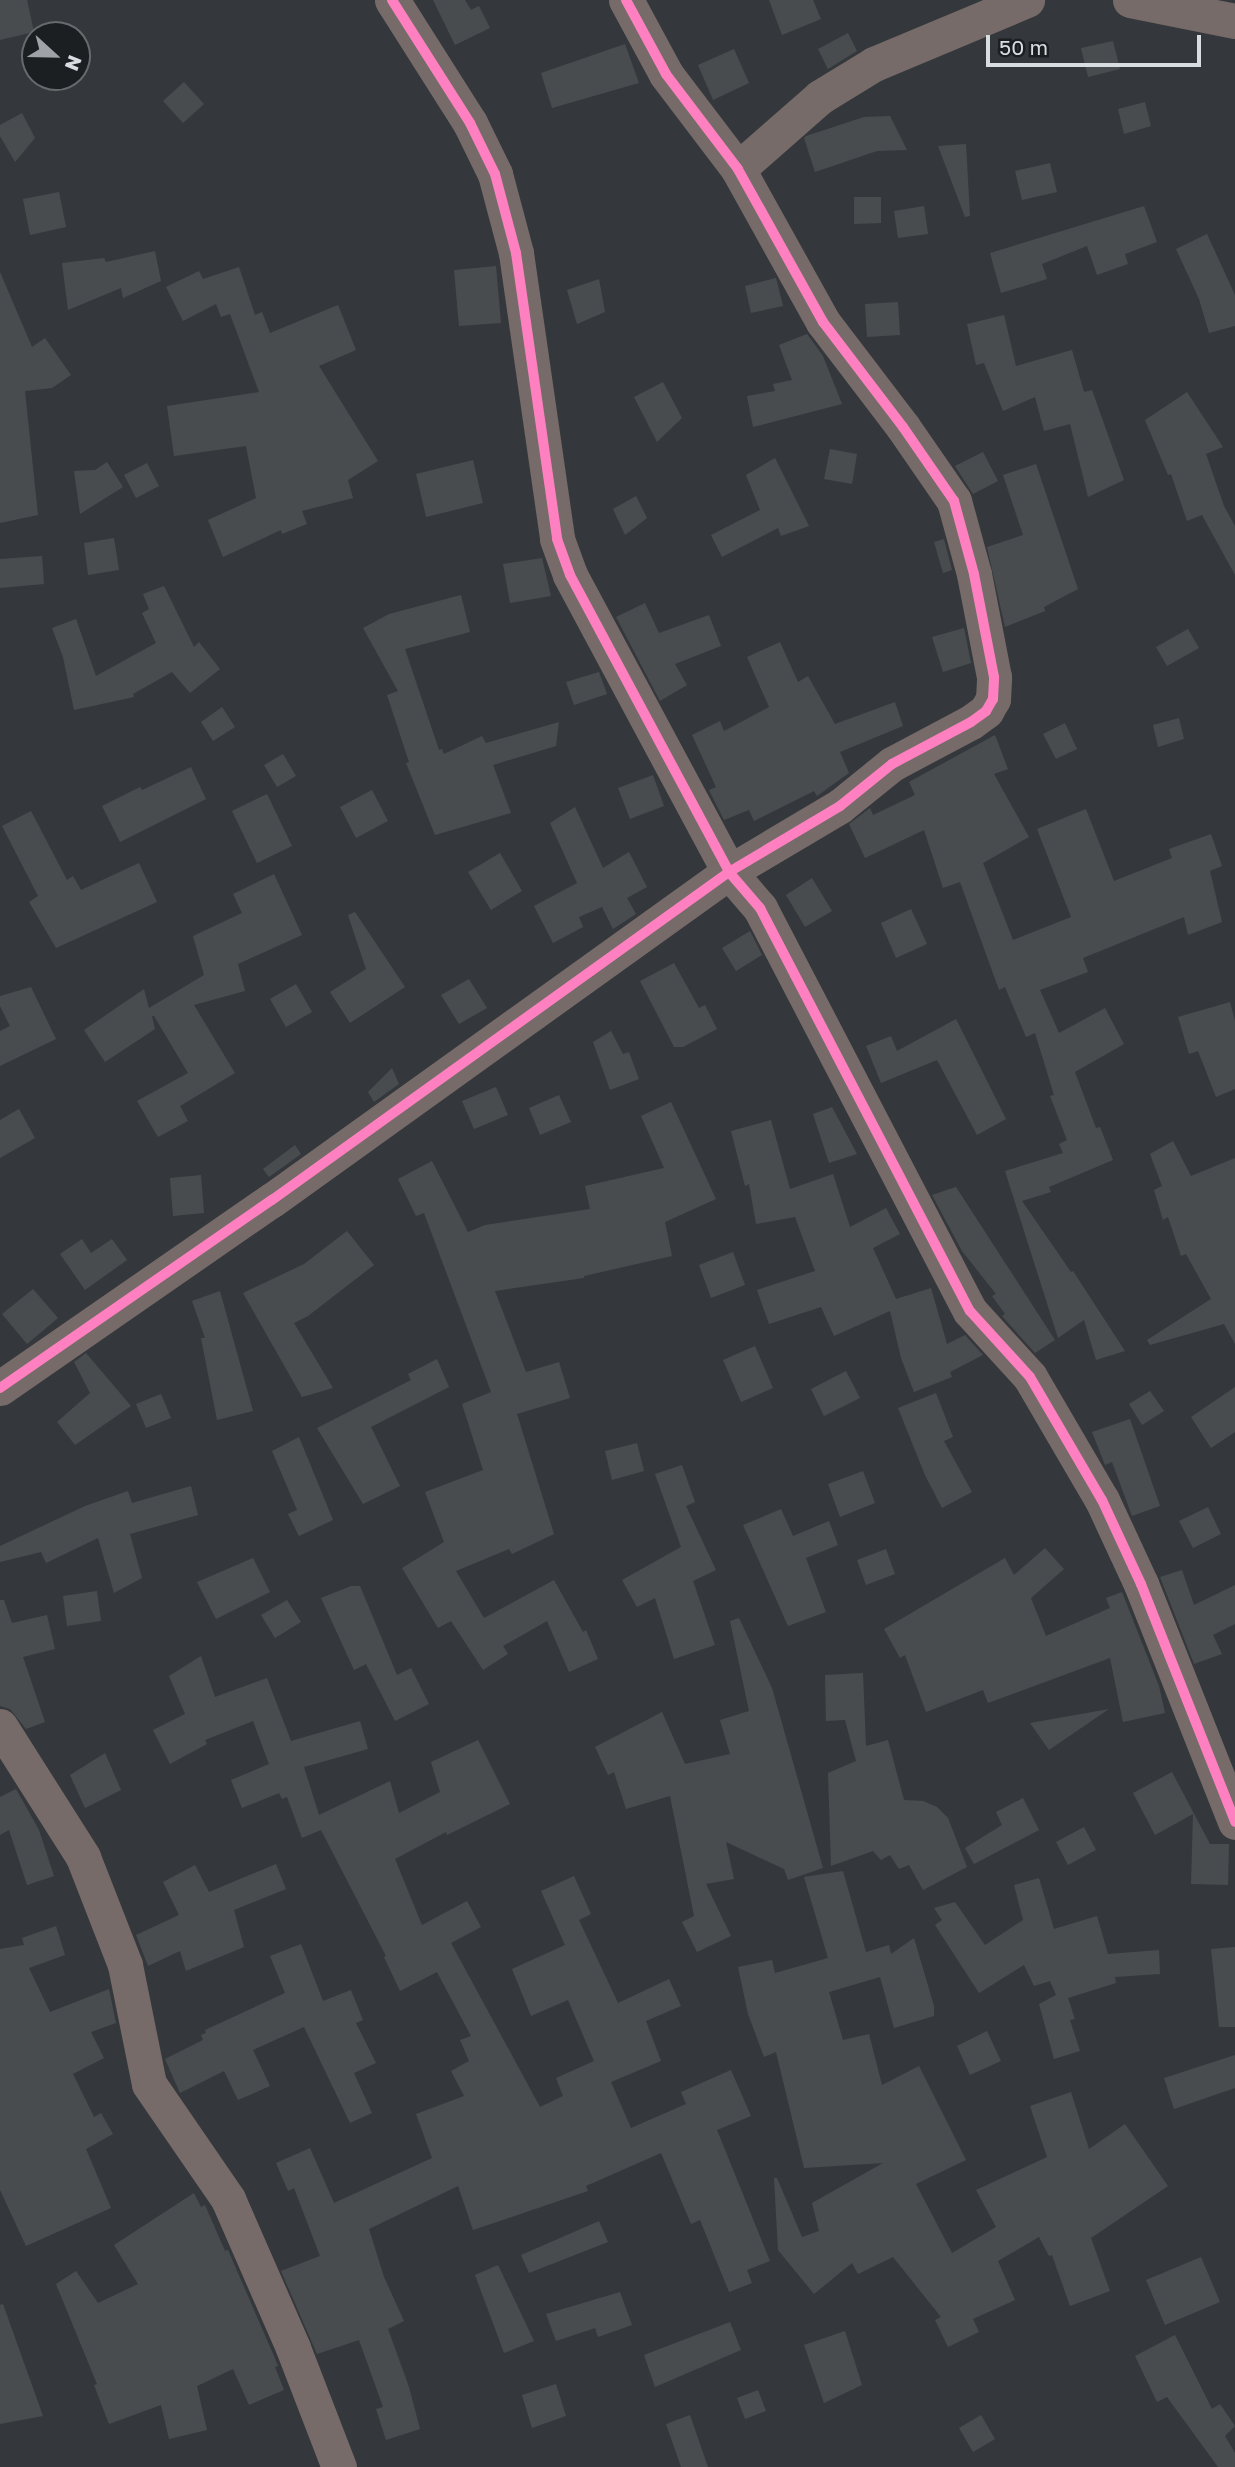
<!DOCTYPE html>
<html>
<head>
<meta charset="utf-8">
<style>
	body { margin:0 }
	#map { position:relative; width:1235px; height:2467px; overflow:hidden; background:#34383c; font-family:"Golos Text",sans-serif }
	div>[style] { position:absolute }
	[style*='--x'] { left:calc(var(--x)*1px); top:calc(var(--y)*1px); width:calc(var(--w)*1px); rotate:calc(var(--a)*1deg) }
	.building>* { inset:0; background:#494c4f }
	.minor>* { height:35px; margin:-17.5px; padding:0 17.5px; transform-origin:17.5px; border-radius:17.5px; background:#766b68 }
	.cycleway>* { height:10px; margin:-5px; padding:0 5px; transform-origin:5px; border-radius:5px; background:#ff80c0 }
	span { translate:-50% -50%; white-space:nowrap; text-align:center; line-height:1.15; -webkit-text-stroke:5px #1c1f22; paint-order:stroke }
	.north { position:absolute; left:21px; top:21px; width:70px; height:70px; box-sizing:border-box; background:#1c1f22; border:2px solid #676b6e; border-radius:50%; rotate:112deg; font-size:19px; font-weight:700; line-height:28px; text-align:center; color:#d8dde1 }
	.north::after { content:''; display:block; margin:auto; width:24px; height:32px; background:#9fa3a7; clip-path:polygon(50% 0,100% 100%,50% 72%,0 100%) }
	.scale { position:absolute; left:986px; top:35px; width:215px; height:32px; box-sizing:border-box; border:4px solid #d8dde1; border-top:0; padding-left:9px; font-size:21px; line-height:24px; white-space:nowrap; color:#d8dde1; -webkit-text-stroke:5px #1c1f22; paint-order:stroke }
</style>
</head>
<body>
<div id="map">
	<div class="building">
		<div style="clip-path:polygon(0 0,27px 0,34px 32px,0 40px)"></div>
		<div style="clip-path:polygon(433px 0,465px 0,471px 10px,479px 6px,490px 28px,455px 45px)"></div>
		<div style="clip-path:polygon(769px 0,813px 0,821px 19px,782px 35px)"></div>
		<div style="clip-path:polygon(848px 33px,857px 51px,828px 69px,818px 49px)"></div>
		<div style="clip-path:polygon(1113px 41px,1120px 69px,1088px 77px,1081px 48px)"></div>
		<div style="clip-path:polygon(625px 44px,639px 83px,552px 108px,541px 73px)"></div>
		<div style="clip-path:polygon(734px 49px,749px 83px,713px 100px,698px 65px)"></div>
		<div style="clip-path:polygon(184px 82px,204px 104px,183px 123px,163px 101px)"></div>
		<div style="clip-path:polygon(1145px 102px,1151px 126px,1124px 134px,1118px 109px)"></div>
		<div style="clip-path:polygon(22px 113px,35px 138px,15px 162px,0 136px,0 125px)"></div>
		<div style="clip-path:polygon(890px 116px,907px 150px,877px 151px,815px 172px,804px 138px,806px 136px,864px 117px)"></div>
		<div style="clip-path:polygon(966px 144px,970px 216px,965px 217px,938px 146px)"></div>
		<div style="clip-path:polygon(1050px 163px,1057px 192px,1022px 200px,1015px 171px)"></div>
		<div style="clip-path:polygon(59px 192px,66px 227px,30px 235px,23px 199px)"></div>
		<div style="clip-path:polygon(854px 197px,881px 197px,881px 223px,854px 224px)"></div>
		<div style="clip-path:polygon(924px 206px,928px 234px,898px 238px,894px 211px)"></div>
		<div style="clip-path:polygon(1144px 206px,1157px 242px,1125px 254px,1128px 264px,1097px 275px,1087px 246px,1042px 264px,1047px 279px,1001px 293px,990px 253px)"></div>
		<div style="clip-path:polygon(1207px 234px,1235px 295px,1235px 326px,1209px 333px,1199px 299px,1176px 249px)"></div>
		<div style="clip-path:polygon(155px 251px,161px 281px,123px 298px,121px 288px,68px 310px,62px 263px,104px 258px,106px 262px)"></div>
		<div style="clip-path:polygon(496px 266px,501px 323px,459px 326px,454px 270px)"></div>
		<div style="clip-path:polygon(239px 267px,255px 315px,262px 312px,270px 333px,338px 305px,356px 350px,319px 366px,378px 461px,348px 480px,353px 498px,302px 511px,307px 524px,282px 534px,281px 530px,223px 557px,208px 520px,256px 498px,246px 446px,174px 456px,167px 406px,259px 392px,230px 314px,221px 317px,216px 304px,183px 321px,166px 287px,199px 271px,203px 279px)"></div>
		<div style="clip-path:polygon(0 272px,32px 347px,45px 338px,71px 375px,52px 388px,25px 391px,38px 515px,0 523px)"></div>
		<div style="clip-path:polygon(776px 278px,783px 306px,751px 313px,745px 286px)"></div>
		<div style="clip-path:polygon(599px 279px,605px 312px,577px 324px,567px 290px)"></div>
		<div style="clip-path:polygon(898px 302px,900px 335px,867px 337px,865px 304px)"></div>
		<div style="clip-path:polygon(1004px 315px,1016px 366px,1072px 350px,1084px 392px,1092px 390px,1124px 480px,1088px 497px,1070px 424px,1044px 431px,1035px 397px,1003px 411px,984px 363px,976px 365px,967px 324px)"></div>
		<div style="clip-path:polygon(807px 334px,823px 356px,842px 404px,753px 427px,747px 396px,775px 391px,773px 384px,792px 380px,779px 345px)"></div>
		<div style="clip-path:polygon(663px 382px,682px 418px,657px 442px,634px 397px)"></div>
		<div style="clip-path:polygon(1187px 392px,1223px 447px,1206px 454px,1224px 506px,1235px 526px,1235px 575px,1202px 515px,1187px 521px,1171px 474px,1168px 475px,1145px 420px)"></div>
		<div style="clip-path:polygon(830px 449px,857px 454px,852px 484px,824px 479px)"></div>
		<div style="clip-path:polygon(983px 452px,998px 481px,973px 494px,955px 466px)"></div>
		<div style="clip-path:polygon(775px 458px,809px 526px,781px 536px,778px 528px,722px 557px,711px 535px,760px 510px,746px 475px)"></div>
		<div style="clip-path:polygon(473px 460px,483px 503px,426px 517px,416px 474px)"></div>
		<div style="clip-path:polygon(107px 462px,123px 487px,80px 514px,74px 471px,95px 470px)"></div>
		<div style="clip-path:polygon(147px 463px,159px 486px,136px 498px,124px 475px)"></div>
		<div style="clip-path:polygon(1036px 464px,1078px 589px,1044px 607px,1045px 611px,1005px 627px,987px 547px,1023px 535px,1003px 475px)"></div>
		<div style="clip-path:polygon(636px 496px,647px 518px,625px 535px,613px 509px)"></div>
		<div style="clip-path:polygon(114px 538px,119px 570px,88px 575px,84px 543px)"></div>
		<div style="clip-path:polygon(944px 539px,952px 570px,943px 573px,934px 542px)"></div>
		<div style="clip-path:polygon(42px 556px,44px 584px,0 588px,0 559px)"></div>
		<div style="clip-path:polygon(542px 558px,551px 596px,510px 603px,503px 564px)"></div>
		<div style="clip-path:polygon(164px 586px,194px 647px,199px 642px,220px 669px,190px 693px,172px 672px,133px 694px,134px 697px,74px 710px,63px 657px,52px 628px,76px 619px,96px 676px,156px 643px,142px 613px,149px 609px,143px 594px)"></div>
		<div style="clip-path:polygon(461px 595px,470px 632px,405px 649px,439px 750px,442px 749px,444px 754px,482px 736px,486px 743px,559px 722px,556px 746px,493px 765px,511px 813px,435px 835px,406px 763px,409px 762px,387px 695px,398px 691px,363px 628px,389px 614px)"></div>
		<div style="clip-path:polygon(645px 603px,659px 633px,709px 615px,721px 646px,675px 664px,687px 685px,660px 701px,616px 617px)"></div>
		<div style="clip-path:polygon(964px 628px,971px 663px,943px 672px,932px 637px)"></div>
		<div style="clip-path:polygon(1188px 629px,1199px 648px,1167px 666px,1156px 647px)"></div>
		<div style="clip-path:polygon(780px 642px,798px 682px,808px 676px,835px 724px,895px 702px,903px 726px,840px 752px,849px 773px,817px 796px,814px 791px,754px 821px,749px 810px,724px 820px,709px 790px,716px 787px,692px 735px,720px 721px,724px 731px,769px 707px,747px 657px)"></div>
		<div style="clip-path:polygon(599px 672px,607px 694px,574px 705px,566px 682px)"></div>
		<div style="clip-path:polygon(222px 707px,235px 727px,213px 741px,201px 722px)"></div>
		<div style="clip-path:polygon(1179px 718px,1184px 739px,1158px 747px,1153px 725px)"></div>
		<div style="clip-path:polygon(1065px 723px,1077px 749px,1056px 759px,1043px 734px)"></div>
		<div style="clip-path:polygon(995px 735px,1008px 769px,994px 774px,1029px 837px,983px 863px,1013px 940px,1071px 917px,1037px 829px,1086px 809px,1114px 881px,1172px 858px,1169px 849px,1211px 834px,1222px 866px,1210px 871px,1222px 922px,1188px 935px,1184px 917px,1083px 958px,1088px 972px,1040px 990px,1059px 1033px,1105px 1008px,1124px 1044px,1075px 1072px,1096px 1128px,1100px 1127px,1113px 1160px,1049px 1187px,1051px 1192px,1022px 1201px,1071px 1272px,1073px 1271px,1125px 1351px,1096px 1360px,1084px 1320px,1058px 1338px,1005px 1171px,1063px 1153px,1059px 1144px,1067px 1140px,1050px 1096px,1054px 1095px,1035px 1033px,1026px 1037px,1005px 987px,999px 990px,960px 882px,943px 888px,924px 830px,865px 858px,849px 824px,870px 808px,873px 815px,915px 795px,909px 782px)"></div>
		<div style="clip-path:polygon(283px 754px,296px 776px,277px 787px,264px 765px)"></div>
		<div style="clip-path:polygon(191px 767px,206px 799px,120px 842px,102px 806px,140px 787px,142px 790px)"></div>
		<div style="clip-path:polygon(653px 775px,664px 806px,630px 819px,618px 788px)"></div>
		<div style="clip-path:polygon(372px 790px,388px 821px,356px 838px,340px 807px)"></div>
		<div style="clip-path:polygon(267px 794px,292px 846px,257px 863px,232px 811px)"></div>
		<div style="clip-path:polygon(575px 807px,603px 868px,629px 852px,647px 887px,627px 898px,636px 914px,613px 929px,602px 907px,579px 917px,583px 927px,553px 943px,534px 906px,577px 883px,550px 823px)"></div>
		<div style="clip-path:polygon(31px 811px,67px 880px,73px 876px,81px 890px,139px 863px,157px 902px,56px 948px,29px 902px,38px 896px,2px 826px)"></div>
		<div style="clip-path:polygon(500px 853px,522px 891px,491px 910px,468px 872px)"></div>
		<div style="clip-path:polygon(274px 874px,302px 935px,238px 964px,245px 991px,194px 1005px,235px 1073px,180px 1106px,188px 1121px,158px 1137px,137px 1101px,188px 1073px,154px 1016px,152px 1016px,155px 1029px,105px 1062px,84px 1030px,144px 989px,149px 1008px,204px 975px,193px 936px,242px 913px,233px 894px)"></div>
		<div style="clip-path:polygon(812px 878px,832px 911px,805px 927px,786px 895px)"></div>
		<div style="clip-path:polygon(911px 909px,927px 944px,896px 958px,881px 923px)"></div>
		<div style="clip-path:polygon(355px 912px,405px 987px,350px 1023px,330px 992px,366px 969px,348px 915px)"></div>
		<div style="clip-path:polygon(750px 931px,762px 955px,736px 971px,722px 948px)"></div>
		<div style="clip-path:polygon(674px 963px,699px 1008px,705px 1005px,717px 1029px,683px 1047px,674px 1047px,640px 981px)"></div>
		<div style="clip-path:polygon(469px 979px,487px 1008px,459px 1024px,441px 995px)"></div>
		<div style="clip-path:polygon(296px 984px,312px 1012px,286px 1027px,270px 999px)"></div>
		<div style="clip-path:polygon(31px 987px,56px 1039px,0 1066px,0 1031px,10px 1026px,0 1006px,0 996px)"></div>
		<div style="clip-path:polygon(1230px 1002px,1235px 1021px,1235px 1089px,1216px 1097px,1198px 1051px,1189px 1054px,1178px 1017px)"></div>
		<div style="clip-path:polygon(956px 1019px,1006px 1119px,977px 1135px,937px 1060px,881px 1083px,866px 1046px,891px 1036px,897px 1051px)"></div>
		<div style="clip-path:polygon(611px 1031px,623px 1054px,629px 1052px,639px 1079px,610px 1090px,593px 1042px)"></div>
		<div style="clip-path:polygon(392px 1068px,399px 1084px,374px 1102px,368px 1092px)"></div>
		<div style="clip-path:polygon(496px 1087px,508px 1115px,474px 1129px,462px 1101px)"></div>
		<div style="clip-path:polygon(559px 1095px,571px 1122px,540px 1135px,529px 1108px)"></div>
		<div style="clip-path:polygon(671px 1102px,716px 1199px,665px 1222px,672px 1256px,584px 1276px,584px 1278px,495px 1291px,526px 1372px,559px 1362px,570px 1398px,517px 1414px,554px 1534px,512px 1554px,509px 1549px,456px 1571px,484px 1618px,554px 1580px,583px 1632px,586px 1630px,598px 1659px,569px 1672px,547px 1621px,503px 1646px,508px 1654px,483px 1670px,451px 1621px,438px 1628px,402px 1568px,444px 1542px,425px 1492px,483px 1470px,462px 1404px,491px 1392px,424px 1213px,416px 1216px,398px 1179px,432px 1161px,468px 1232px,485px 1225px,590px 1209px,585px 1186px,664px 1168px,641px 1116px)"></div>
		<div style="clip-path:polygon(832px 1107px,857px 1154px,829px 1163px,813px 1114px)"></div>
		<div style="clip-path:polygon(19px 1109px,35px 1138px,0 1158px,0 1120px)"></div>
		<div style="clip-path:polygon(771px 1120px,790px 1189px,833px 1174px,850px 1227px,886px 1208px,900px 1234px,873px 1248px,896px 1299px,931px 1288px,947px 1344px,965px 1335px,983px 1355px,950px 1372px,952px 1377px,914px 1392px,901px 1358px,890px 1311px,834px 1336px,821px 1307px,769px 1324px,757px 1290px,815px 1271px,795px 1217px,756px 1224px,749px 1184px,745px 1186px,731px 1131px)"></div>
		<div style="clip-path:polygon(1173px 1141px,1191px 1176px,1235px 1158px,1235px 1344px,1224px 1324px,1150px 1345px,1147px 1340px,1211px 1299px,1186px 1254px,1181px 1256px,1168px 1217px,1163px 1220px,1154px 1190px,1162px 1186px,1150px 1154px)"></div>
		<div style="clip-path:polygon(295px 1145px,301px 1154px,269px 1177px,263px 1169px)"></div>
		<div style="clip-path:polygon(201px 1175px,204px 1213px,173px 1216px,170px 1178px)"></div>
		<div style="clip-path:polygon(956px 1187px,1055px 1340px,1035px 1353px,1002px 1316px,1005px 1314px,992px 1296px,996px 1294px,962px 1251px,932px 1195px)"></div>
		<div style="clip-path:polygon(347px 1231px,374px 1265px,308px 1316px,294px 1323px,333px 1388px,302px 1397px,243px 1293px,304px 1264px)"></div>
		<div style="clip-path:polygon(82px 1239px,91px 1253px,112px 1239px,127px 1260px,85px 1290px,60px 1254px)"></div>
		<div style="clip-path:polygon(733px 1252px,745px 1285px,711px 1298px,699px 1265px)"></div>
		<div style="clip-path:polygon(33px 1289px,58px 1318px,27px 1344px,2px 1314px)"></div>
		<div style="clip-path:polygon(220px 1291px,253px 1411px,217px 1420px,201px 1338px,205px 1338px,192px 1301px)"></div>
		<div style="clip-path:polygon(755px 1346px,773px 1388px,741px 1402px,723px 1360px)"></div>
		<div style="clip-path:polygon(86px 1353px,131px 1406px,75px 1445px,57px 1422px,90px 1393px,74px 1362px)"></div>
		<div style="clip-path:polygon(437px 1359px,449px 1387px,371px 1427px,400px 1486px,363px 1504px,317px 1428px,411px 1380px,408px 1374px)"></div>
		<div style="clip-path:polygon(846px 1371px,860px 1398px,824px 1416px,811px 1389px)"></div>
		<div style="clip-path:polygon(1235px 1387px,1235px 1432px,1211px 1448px,1191px 1417px)"></div>
		<div style="clip-path:polygon(1150px 1391px,1164px 1411px,1142px 1425px,1129px 1404px)"></div>
		<div style="clip-path:polygon(936px 1393px,953px 1437px,944px 1441px,972px 1492px,942px 1508px,925px 1475px,898px 1408px)"></div>
		<div style="clip-path:polygon(161px 1394px,171px 1418px,146px 1428px,136px 1404px)"></div>
		<div style="clip-path:polygon(1130px 1419px,1160px 1506px,1132px 1516px,1112px 1462px,1105px 1465px,1092px 1432px)"></div>
		<div style="clip-path:polygon(299px 1437px,333px 1520px,299px 1536px,288px 1514px,297px 1510px,272px 1451px)"></div>
		<div style="clip-path:polygon(637px 1443px,644px 1471px,612px 1480px,605px 1451px)"></div>
		<div style="clip-path:polygon(682px 1465px,695px 1502px,686px 1506px,716px 1570px,693px 1581px,715px 1645px,674px 1659px,655px 1598px,637px 1607px,622px 1580px,681px 1547px,655px 1474px)"></div>
		<div style="clip-path:polygon(863px 1471px,875px 1503px,840px 1517px,828px 1484px)"></div>
		<div style="clip-path:polygon(191px 1486px,198px 1515px,130px 1534px,142px 1578px,114px 1593px,98px 1538px,46px 1563px,41px 1552px,0 1562px,0 1546px,85px 1506px,128px 1491px,132px 1503px)"></div>
		<div style="clip-path:polygon(1208px 1507px,1221px 1534px,1193px 1548px,1179px 1521px)"></div>
		<div style="clip-path:polygon(781px 1509px,793px 1536px,829px 1521px,838px 1545px,806px 1558px,826px 1612px,788px 1626px,743px 1525px)"></div>
		<div style="clip-path:polygon(1045px 1548px,1064px 1569px,1031px 1598px,1046px 1636px,1110px 1608px,1106px 1598px,1122px 1592px,1159px 1686px,1165px 1713px,1123px 1722px,1110px 1658px,988px 1703px,983px 1690px,926px 1712px,905px 1655px,900px 1658px,884px 1629px,1005px 1558px,1014px 1575px)"></div>
		<div style="clip-path:polygon(886px 1549px,895px 1574px,866px 1585px,857px 1560px)"></div>
		<div style="clip-path:polygon(253px 1558px,270px 1592px,216px 1619px,197px 1582px)"></div>
		<div style="clip-path:polygon(1182px 1570px,1194px 1605px,1235px 1585px,1235px 1624px,1213px 1635px,1222px 1654px,1194px 1664px,1160px 1577px)"></div>
		<div style="clip-path:polygon(351px 1586px,360px 1586px,397px 1675px,411px 1668px,429px 1704px,395px 1721px,366px 1664px,354px 1670px,321px 1598px)"></div>
		<div style="clip-path:polygon(97px 1591px,101px 1621px,67px 1626px,63px 1596px)"></div>
		<div style="clip-path:polygon(0 1600px,4px 1600px,12px 1623px,47px 1615px,55px 1649px,23px 1657px,45px 1722px,26px 1729px,10px 1709px,0 1706px)"></div>
		<div style="clip-path:polygon(287px 1600px,301px 1622px,275px 1638px,261px 1615px)"></div>
		<div style="clip-path:polygon(739px 1618px,772px 1688px,823px 1868px,788px 1880px,784px 1869px,726px 1842px,734px 1879px,706px 1884px,731px 1936px,697px 1952px,682px 1922px,694px 1916px,670px 1796px,626px 1809px,614px 1772px,608px 1775px,595px 1747px,662px 1712px,685px 1764px,730px 1754px,720px 1720px,749px 1711px,730px 1621px)"></div>
		<div style="clip-path:polygon(201px 1656px,215px 1697px,267px 1678px,291px 1741px,360px 1721px,368px 1749px,304px 1767px,319px 1815px,390px 1781px,399px 1813px,440px 1792px,431px 1762px,478px 1740px,510px 1804px,447px 1835px,446px 1832px,395px 1859px,422px 1925px,467px 1901px,481px 1927px,451px 1943px,540px 2107px,563px 2096px,556px 2078px,594px 2061px,568px 2000px,531px 2016px,512px 1969px,565px 1945px,541px 1891px,574px 1876px,591px 1914px,579px 1920px,618px 2003px,669px 1979px,681px 2006px,646px 2021px,661px 2061px,611px 2082px,631px 2128px,686px 2104px,681px 2092px,731px 2070px,751px 2116px,717px 2130px,770px 2261px,747px 2270px,752px 2283px,729px 2292px,700px 2220px,691px 2224px,661px 2153px,586px 2186px,588px 2191px,473px 2230px,458px 2186px,369px 2229px,384px 2277px,404px 2321px,388px 2329px,409px 2387px,420px 2429px,386px 2440px,376px 2409px,383px 2407px,359px 2340px,317px 2354px,281px 2271px,320px 2256px,294px 2188px,288px 2191px,276px 2163px,310px 2148px,334px 2203px,432px 2158px,416px 2114px,464px 2096px,451px 2071px,469px 2061px,460px 2040px,471px 2036px,437px 1972px,400px 1991px,384px 1957px,386px 1956px,321px 1830px,302px 1838px,287px 1797px,282px 1799px,279px 1793px,242px 1808px,231px 1780px,269px 1764px,253px 1721px,205px 1740px,207px 1744px,170px 1764px,153px 1730px,185px 1714px,169px 1676px)"></div>
		<div style="clip-path:polygon(863px 1673px,866px 1746px,888px 1740px,904px 1800px,923px 1801px,937px 1807px,948px 1818px,967px 1867px,923px 1890px,909px 1865px,899px 1869px,890px 1855px,881px 1860px,873px 1851px,831px 1866px,828px 1773px,856px 1761px,845px 1720px,826px 1721px,825px 1675px)"></div>
		<div style="clip-path:polygon(1109px 1709px,1049px 1750px,1030px 1723px)"></div>
		<div style="clip-path:polygon(105px 1753px,121px 1790px,85px 1808px,70px 1775px)"></div>
		<div style="clip-path:polygon(1172px 1772px,1210px 1844px,1229px 1844px,1228px 1885px,1191px 1884px,1193px 1814px,1155px 1835px,1133px 1793px)"></div>
		<div style="clip-path:polygon(16px 1789px,39px 1830px,54px 1876px,27px 1885px,9px 1830px,0 1835px,0 1797px)"></div>
		<div style="clip-path:polygon(1023px 1798px,1039px 1830px,974px 1864px,965px 1848px,1002px 1825px,996px 1812px)"></div>
		<div style="clip-path:polygon(1084px 1827px,1096px 1850px,1068px 1865px,1056px 1842px)"></div>
		<div style="clip-path:polygon(276px 1864px,286px 1889px,234px 1910px,244px 1947px,186px 1971px,180px 1951px,148px 1966px,136px 1935px,179px 1915px,163px 1882px,195px 1865px,209px 1892px)"></div>
		<div style="clip-path:polygon(843px 1871px,866px 1952px,889px 1945px,891px 1954px,914px 1938px,934px 2006px,934px 2016px,894px 2028px,880px 1977px,829px 1992px,843px 2040px,869px 2034px,882px 2085px,919px 2066px,966px 2160px,916px 2184px,952px 2253px,996px 2227px,976px 2190px,1047px 2157px,1030px 2106px,1071px 2092px,1089px 2149px,1125px 2124px,1168px 2186px,1091px 2238px,1110px 2291px,1070px 2306px,1052px 2255px,1049px 2256px,1039px 2237px,998px 2261px,1015px 2300px,973px 2319px,979px 2332px,948px 2347px,935px 2320px,941px 2317px,893px 2257px,858px 2274px,852px 2263px,814px 2294px,778px 2250px,774px 2178px,777px 2178px,802px 2237px,819px 2231px,812px 2203px,883px 2163px,804px 2168px,776px 2052px,764px 2057px,748px 2014px,738px 1967px,772px 1960px,775px 1973px,828px 1958px,804px 1877px)"></div>
		<div style="clip-path:polygon(1039px 1878px,1054px 1929px,1097px 1916px,1108px 1954px,1159px 1950px,1160px 1974px,1115px 1977px,1116px 1983px,1068px 1998px,1075px 2019px,1070px 2020px,1080px 2051px,1054px 2059px,1039px 2004px,1056px 1995px,1050px 1981px,1034px 1986px,1024px 1965px,979px 1993px,935px 1925px,942px 1920px,934px 1908px,955px 1902px,985px 1945px,1023px 1920px,1014px 1885px)"></div>
		<div style="clip-path:polygon(56px 1926px,65px 1955px,29px 1968px,50px 2012px,109px 1989px,116px 2023px,91px 2032px,104px 2058px,73px 2074px,94px 2117px,101px 2113px,113px 2134px,86px 2149px,111px 2208px,26px 2246px,0 2190px,0 1949px,24px 1945px,22px 1938px)"></div>
		<div style="clip-path:polygon(301px 1944px,323px 2001px,351px 1990px,363px 2020px,356px 2023px,376px 2063px,354px 2073px,372px 2113px,350px 2123px,304px 2027px,253px 2050px,270px 2086px,238px 2100px,224px 2071px,180px 2093px,165px 2059px,203px 2040px,201px 2035px,206px 2033px,205px 2030px,285px 1993px,270px 1956px)"></div>
		<div style="clip-path:polygon(1235px 1947px,1235px 2027px,1219px 2027px,1211px 1949px)"></div>
		<div style="clip-path:polygon(987px 2031px,1001px 2061px,970px 2075px,957px 2046px)"></div>
		<div style="clip-path:polygon(1235px 2055px,1235px 2088px,1174px 2109px,1164px 2078px)"></div>
		<div style="clip-path:polygon(194px 2193px,201px 2207px,205px 2205px,225px 2251px,228px 2250px,274px 2356px,278px 2366px,275px 2367px,284px 2390px,249px 2405px,233px 2369px,197px 2386px,207px 2430px,169px 2439px,161px 2405px,109px 2424px,94px 2385px,97px 2384px,56px 2284px,76px 2271px,98px 2303px,138px 2284px,114px 2245px)"></div>
		<div style="clip-path:polygon(599px 2221px,608px 2242px,529px 2273px,521px 2255px)"></div>
		<div style="clip-path:polygon(1201px 2257px,1220px 2302px,1165px 2325px,1146px 2280px)"></div>
		<div style="clip-path:polygon(498px 2265px,534px 2341px,504px 2353px,475px 2275px)"></div>
		<div style="clip-path:polygon(620px 2292px,632px 2325px,598px 2337px,595px 2328px,556px 2341px,546px 2314px)"></div>
		<div style="clip-path:polygon(3px 2304px,43px 2416px,0 2424px,0 2305px)"></div>
		<div style="clip-path:polygon(730px 2322px,741px 2350px,655px 2387px,644px 2355px)"></div>
		<div style="clip-path:polygon(845px 2331px,862px 2385px,824px 2403px,804px 2345px)"></div>
		<div style="clip-path:polygon(1175px 2335px,1212px 2409px,1220px 2404px,1235px 2426px,1225px 2436px,1235px 2453px,1235px 2467px,1218px 2467px,1167px 2397px,1157px 2402px,1135px 2356px)"></div>
		<div style="clip-path:polygon(556px 2384px,566px 2416px,532px 2428px,522px 2395px)"></div>
		<div style="clip-path:polygon(758px 2390px,766px 2411px,745px 2419px,737px 2398px)"></div>
		<div style="clip-path:polygon(690px 2415px,708px 2467px,681px 2467px,666px 2424px)"></div>
		<div style="clip-path:polygon(981px 2415px,995px 2439px,973px 2452px,959px 2428px)"></div>
	</div>
	<div class="minor">
		<div style="--x:392;--y:0;--w:146;--a:57.6"></div>
		<div style="--x:470;--y:123;--w:57;--a:63.9"></div>
		<div style="--x:495;--y:174;--w:82;--a:75.1"></div>
		<div style="--x:516;--y:253;--w:289;--a:81.8"></div>
		<div style="--x:557;--y:539;--w:38;--a:70"></div>
		<div style="--x:570;--y:575;--w:337;--a:61.8"></div>
		<div style="--x:729;--y:872;--w:48;--a:49.3"></div>
		<div style="--x:760;--y:908;--w:454;--a:62.5"></div>
		<div style="--x:970;--y:1311;--w:89;--a:47.7"></div>
		<div style="--x:1030;--y:1377;--w:143;--a:59.7"></div>
		<div style="--x:1102;--y:1500;--w:93;--a:65.1"></div>
		<div style="--x:1141;--y:1584;--w:256;--a:68.4"></div>
		<div style="--x:1130;--y:0;--w:107;--a:11.3"></div>
		<div style="--x:738;--y:169;--w:109;--a:-41.3"></div>
		<div style="--x:820;--y:97;--w:63;--a:-31.4"></div>
		<div style="--x:874;--y:64;--w:166;--a:-22.7"></div>
		<div style="--x:0;--y:1388;--w:331;--a:-34.7"></div>
		<div style="--x:272;--y:1200;--w:563;--a:-35.67"></div>
		<div style="--x:729;--y:872;--w:129;--a:-30.7"></div>
		<div style="--x:840;--y:806;--w:67;--a:-38.9"></div>
		<div style="--x:892;--y:764;--w:89;--a:-28"></div>
		<div style="--x:971;--y:722;--w:19;--a:-36"></div>
		<div style="--x:986;--y:711;--w:14;--a:-60"></div>
		<div style="--x:993;--y:699;--w:22;--a:-87"></div>
		<div style="--x:994;--y:677;--w:105;--a:-101"></div>
		<div style="--x:974;--y:574;--w:76;--a:-105.3"></div>
		<div style="--x:954;--y:501;--w:90;--a:-124.6"></div>
		<div style="--x:903;--y:427;--w:132;--a:-127.3"></div>
		<div style="--x:823;--y:322;--w:175;--a:-119.1"></div>
		<div style="--x:738;--y:169;--w:119;--a:-127.2"></div>
		<div style="--x:666;--y:74;--w:84;--a:-118.4"></div>
		<div style="--x:0;--y:1726;--w:155;--a:57.6"></div>
		<div style="--x:83;--y:1857;--w:116;--a:68.7"></div>
		<div style="--x:125;--y:1965;--w:121;--a:78.6"></div>
		<div style="--x:149;--y:2084;--w:140;--a:55.5"></div>
		<div style="--x:228;--y:2199;--w:163;--a:66.4"></div>
		<div style="--x:293;--y:2348;--w:128;--a:68.9"></div>
	</div>
	<div class="cycleway">
		<div style="--x:392;--y:0;--w:146;--a:57.6"></div>
		<div style="--x:470;--y:123;--w:57;--a:63.9"></div>
		<div style="--x:495;--y:174;--w:82;--a:75.1"></div>
		<div style="--x:516;--y:253;--w:289;--a:81.8"></div>
		<div style="--x:557;--y:539;--w:38;--a:70"></div>
		<div style="--x:570;--y:575;--w:337;--a:61.8"></div>
		<div style="--x:729;--y:872;--w:48;--a:49.3"></div>
		<div style="--x:760;--y:908;--w:454;--a:62.5"></div>
		<div style="--x:970;--y:1311;--w:89;--a:47.7"></div>
		<div style="--x:1030;--y:1377;--w:143;--a:59.7"></div>
		<div style="--x:1102;--y:1500;--w:93;--a:65.1"></div>
		<div style="--x:1141;--y:1584;--w:256;--a:68.4"></div>
		<div style="--x:0;--y:1388;--w:331;--a:-34.7"></div>
		<div style="--x:272;--y:1200;--w:563;--a:-35.67"></div>
		<div style="--x:729;--y:872;--w:129;--a:-30.7"></div>
		<div style="--x:840;--y:806;--w:67;--a:-38.9"></div>
		<div style="--x:892;--y:764;--w:89;--a:-28"></div>
		<div style="--x:971;--y:722;--w:19;--a:-36"></div>
		<div style="--x:986;--y:711;--w:14;--a:-60"></div>
		<div style="--x:993;--y:699;--w:22;--a:-87"></div>
		<div style="--x:994;--y:677;--w:105;--a:-101"></div>
		<div style="--x:974;--y:574;--w:76;--a:-105.3"></div>
		<div style="--x:954;--y:501;--w:90;--a:-124.6"></div>
		<div style="--x:903;--y:427;--w:132;--a:-127.3"></div>
		<div style="--x:823;--y:322;--w:175;--a:-119.1"></div>
		<div style="--x:738;--y:169;--w:119;--a:-127.2"></div>
		<div style="--x:666;--y:74;--w:84;--a:-118.4"></div>
	</div>
	<div class="north">N</div>
	<div class="scale">50 m</div>
</div>
</body>
</html>
